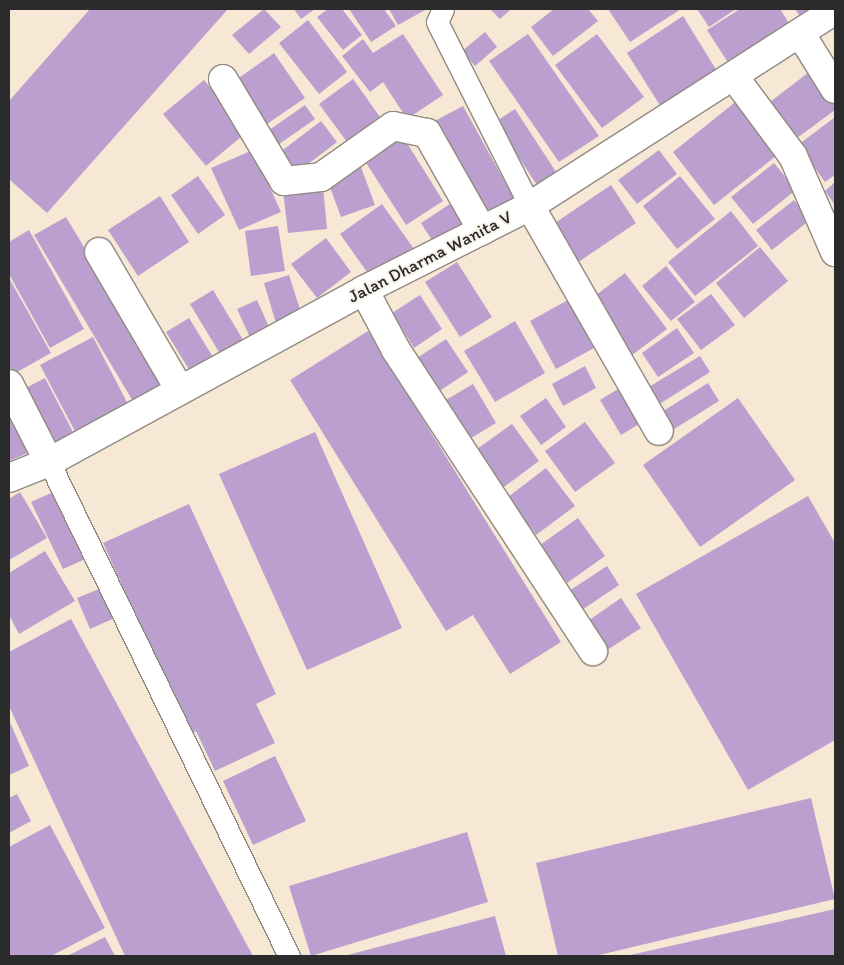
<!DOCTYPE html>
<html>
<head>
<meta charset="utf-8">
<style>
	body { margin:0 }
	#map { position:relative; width:844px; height:965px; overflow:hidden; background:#f6e8d4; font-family:Itim,sans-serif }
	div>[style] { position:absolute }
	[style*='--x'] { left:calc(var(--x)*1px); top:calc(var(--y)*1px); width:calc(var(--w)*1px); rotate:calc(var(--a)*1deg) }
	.building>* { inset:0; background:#bba0cf }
	.roads { filter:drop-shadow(1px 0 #908a80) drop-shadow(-1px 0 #908a80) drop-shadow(0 1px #908a80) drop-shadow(0 -1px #908a80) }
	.lane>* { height:21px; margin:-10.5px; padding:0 10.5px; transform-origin:10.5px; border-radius:10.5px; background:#fff }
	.street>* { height:28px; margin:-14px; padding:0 14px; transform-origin:14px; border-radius:14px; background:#fff }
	span { translate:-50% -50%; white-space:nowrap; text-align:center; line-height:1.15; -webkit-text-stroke:4px #f7f3e8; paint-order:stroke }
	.street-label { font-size:18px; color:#2b2b2b }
	.frame { position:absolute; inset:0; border:10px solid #2b2b2b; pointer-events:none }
</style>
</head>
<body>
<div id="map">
	<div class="building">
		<div style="clip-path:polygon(90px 9px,228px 9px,47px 213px,9px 179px,9px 101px)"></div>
		<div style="clip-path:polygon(264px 9px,281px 27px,249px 54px,232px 35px)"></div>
		<div style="clip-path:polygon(294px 9px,315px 9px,301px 19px)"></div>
		<div style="clip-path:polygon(328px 9px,342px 9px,362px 35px,343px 50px,317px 17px)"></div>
		<div style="clip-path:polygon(349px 9px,384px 9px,396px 26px,371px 42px)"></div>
		<div style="clip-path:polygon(389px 9px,427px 9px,398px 25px)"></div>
		<div style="clip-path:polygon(490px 9px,511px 9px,500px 19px)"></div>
		<div style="clip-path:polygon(554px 9px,588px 9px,598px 21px,553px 56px,531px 27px)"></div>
		<div style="clip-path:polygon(608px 9px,681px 9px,630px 42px)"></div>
		<div style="clip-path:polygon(697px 9px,736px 9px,709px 27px)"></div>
		<div style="clip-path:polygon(740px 9px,780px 9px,792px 28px,731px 67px,707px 30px)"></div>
		<div style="clip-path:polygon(795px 9px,822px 9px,803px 21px)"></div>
		<div style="clip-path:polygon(683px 16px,717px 71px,661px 107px,627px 53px)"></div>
		<div style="clip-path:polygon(308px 20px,347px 72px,319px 94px,279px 43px)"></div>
		<div style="clip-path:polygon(485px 32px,497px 47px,475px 66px,462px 51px)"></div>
		<div style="clip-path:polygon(403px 34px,443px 95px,407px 119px,383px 82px,370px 92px,342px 56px,363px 39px,373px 53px)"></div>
		<div style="clip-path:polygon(528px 34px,599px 136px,559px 162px,489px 61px)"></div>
		<div style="clip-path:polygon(597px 34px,644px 97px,602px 128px,555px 65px)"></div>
		<div style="clip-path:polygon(274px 53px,305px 98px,264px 126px,233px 82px)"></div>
		<div style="clip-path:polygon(813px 69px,835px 98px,835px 110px,797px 138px,770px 102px)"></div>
		<div style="clip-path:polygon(353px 79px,380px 117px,347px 142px,319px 104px)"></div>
		<div style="clip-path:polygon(204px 80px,247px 132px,206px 166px,163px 114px)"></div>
		<div style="clip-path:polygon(739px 99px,781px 152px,714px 205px,673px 152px)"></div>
		<div style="clip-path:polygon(305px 105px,315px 119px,275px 147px,265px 133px)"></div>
		<div style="clip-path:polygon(463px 106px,517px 204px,484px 222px,429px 124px)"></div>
		<div style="clip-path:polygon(515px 109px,558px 175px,539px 188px,495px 122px)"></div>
		<div style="clip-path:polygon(835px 117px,835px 175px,825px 182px,798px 145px)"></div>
		<div style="clip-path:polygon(321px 121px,337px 142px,295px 174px,279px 153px)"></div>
		<div style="clip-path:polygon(399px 130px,443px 201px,406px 225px,361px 155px)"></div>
		<div style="clip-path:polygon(253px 150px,281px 212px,239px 230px,211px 168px)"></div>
		<div style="clip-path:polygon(659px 150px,677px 174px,637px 204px,618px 180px)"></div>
		<div style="clip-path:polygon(774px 163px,796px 190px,753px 224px,731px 197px)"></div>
		<div style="clip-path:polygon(361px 167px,375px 205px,341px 217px,327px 179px)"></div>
		<div style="clip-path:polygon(198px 176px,225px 215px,198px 234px,171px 195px)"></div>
		<div style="clip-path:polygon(680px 176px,715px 219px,677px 249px,643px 206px)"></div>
		<div style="clip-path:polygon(835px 182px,835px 205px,825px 191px)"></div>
		<div style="clip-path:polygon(611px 185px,636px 223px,574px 265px,549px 227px)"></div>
		<div style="clip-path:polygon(323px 186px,327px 229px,288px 233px,283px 190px)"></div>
		<div style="clip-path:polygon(160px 196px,189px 242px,138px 276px,108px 230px)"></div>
		<div style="clip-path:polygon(794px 200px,810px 220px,772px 250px,756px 230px)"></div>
		<div style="clip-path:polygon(453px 202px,469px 227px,437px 248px,421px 223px)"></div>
		<div style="clip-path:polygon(382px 204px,414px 249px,372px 279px,340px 234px)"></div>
		<div style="clip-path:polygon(731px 211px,758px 246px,695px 296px,668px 262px)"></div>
		<div style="clip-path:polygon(66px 217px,169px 389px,137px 408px,34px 235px)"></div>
		<div style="clip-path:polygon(278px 226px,285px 271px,251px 276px,245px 231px)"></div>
		<div style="clip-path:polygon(29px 230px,84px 329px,50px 348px,9px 274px,9px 242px)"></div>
		<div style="clip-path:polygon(326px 238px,351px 272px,317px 298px,291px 264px)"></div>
		<div style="clip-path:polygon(760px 247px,788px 281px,744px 318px,716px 283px)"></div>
		<div style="clip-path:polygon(457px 262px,492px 317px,460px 337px,425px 282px)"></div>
		<div style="clip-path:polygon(666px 266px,695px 302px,671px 321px,642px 286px)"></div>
		<div style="clip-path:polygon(625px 273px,667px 329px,632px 355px,591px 299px)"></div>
		<div style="clip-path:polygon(289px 275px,304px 322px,278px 330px,264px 283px)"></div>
		<div style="clip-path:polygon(9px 278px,51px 353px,10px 376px,9px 373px)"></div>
		<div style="clip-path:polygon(213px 290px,248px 348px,225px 362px,190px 304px)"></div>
		<div style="clip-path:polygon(711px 294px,735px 325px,701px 350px,677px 319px)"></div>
		<div style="clip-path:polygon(420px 295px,442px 329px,414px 348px,392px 313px)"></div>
		<div style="clip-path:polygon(257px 300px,273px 336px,253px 344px,237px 309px)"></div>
		<div style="clip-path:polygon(568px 300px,594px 348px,556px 369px,530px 321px)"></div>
		<div style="clip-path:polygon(189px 318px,216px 362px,193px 376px,166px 332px)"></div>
		<div style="clip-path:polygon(515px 321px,545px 373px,495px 402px,464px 351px)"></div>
		<div style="clip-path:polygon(677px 328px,694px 353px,658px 377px,642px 353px)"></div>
		<div style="clip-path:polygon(368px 331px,561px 642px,510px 674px,473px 615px,446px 631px,290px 380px)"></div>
		<div style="clip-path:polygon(93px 337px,131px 410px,78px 437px,40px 365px)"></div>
		<div style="clip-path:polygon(446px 339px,468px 372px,438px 392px,417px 358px)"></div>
		<div style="clip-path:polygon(700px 356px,710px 372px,658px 405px,647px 388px)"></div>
		<div style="clip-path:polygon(585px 366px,596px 388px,563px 406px,552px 384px)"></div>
		<div style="clip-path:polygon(45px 378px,75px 436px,46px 451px,16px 393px)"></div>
		<div style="clip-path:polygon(708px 383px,719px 401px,671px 431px,660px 413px)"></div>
		<div style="clip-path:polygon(473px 384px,496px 423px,463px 443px,439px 404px)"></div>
		<div style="clip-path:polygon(623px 386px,644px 421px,621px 435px,600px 400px)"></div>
		<div style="clip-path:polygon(546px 398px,566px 427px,541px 445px,520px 416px)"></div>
		<div style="clip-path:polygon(738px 398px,795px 480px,700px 547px,643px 465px)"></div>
		<div style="clip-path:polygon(9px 407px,28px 453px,9px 461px)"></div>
		<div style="clip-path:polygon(585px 422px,615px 463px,575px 492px,545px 451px)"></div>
		<div style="clip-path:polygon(512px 424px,539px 461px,497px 492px,470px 454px)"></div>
		<div style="clip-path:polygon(315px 432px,402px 628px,307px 670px,219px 474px)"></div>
		<div style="clip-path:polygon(546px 468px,575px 506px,536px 535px,508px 497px)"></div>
		<div style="clip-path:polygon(60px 489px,90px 557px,63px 569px,31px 502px)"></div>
		<div style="clip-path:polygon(20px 492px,47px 538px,9px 560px,9px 499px)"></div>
		<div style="clip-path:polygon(808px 496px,835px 543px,835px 740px,748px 790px,636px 594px)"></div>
		<div style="clip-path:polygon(189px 504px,276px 694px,256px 704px,275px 743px,215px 771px,196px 731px,190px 734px,103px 543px)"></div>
		<div style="clip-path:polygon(578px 518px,605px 556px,567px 583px,540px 545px)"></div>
		<div style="clip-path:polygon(45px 551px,75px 601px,19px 634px,9px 615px,9px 573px)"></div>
		<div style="clip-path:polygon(607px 566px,619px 585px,579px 612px,566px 593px)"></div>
		<div style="clip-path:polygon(104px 587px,117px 617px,90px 629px,77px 598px)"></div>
		<div style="clip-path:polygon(621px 598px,641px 628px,601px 654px,582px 625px)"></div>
		<div style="clip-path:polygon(71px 619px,253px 956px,125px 956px,9px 706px,9px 652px)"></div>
		<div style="clip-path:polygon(9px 720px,29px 766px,9px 775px)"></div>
		<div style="clip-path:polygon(275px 756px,306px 821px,253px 845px,223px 781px)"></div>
		<div style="clip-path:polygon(17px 794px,31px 821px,9px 833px,9px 798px)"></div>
		<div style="clip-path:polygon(811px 798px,835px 899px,595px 956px,558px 956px,536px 863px)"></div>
		<div style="clip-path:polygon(50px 825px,105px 928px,51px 956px,9px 956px,9px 847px)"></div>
		<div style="clip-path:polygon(467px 832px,488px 902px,311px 956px,289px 886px)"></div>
		<div style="clip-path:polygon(835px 909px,835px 956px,631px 956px,630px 955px)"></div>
		<div style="clip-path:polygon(495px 916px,506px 956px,344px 956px)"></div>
		<div style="clip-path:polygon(105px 937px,115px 956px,67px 956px)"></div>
	</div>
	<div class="roads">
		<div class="lane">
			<div style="--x:443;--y:9;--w:14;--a:115"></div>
			<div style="--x:437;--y:22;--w:206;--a:63.2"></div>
			<div style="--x:49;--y:462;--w:549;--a:64.09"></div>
		</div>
		<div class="street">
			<div style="--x:800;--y:33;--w:66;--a:58"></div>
			<div style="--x:735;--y:78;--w:97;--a:53.4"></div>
			<div style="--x:793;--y:156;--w:105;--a:66.4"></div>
			<div style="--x:223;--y:79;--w:119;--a:59.1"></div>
			<div style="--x:284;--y:181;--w:37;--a:-6"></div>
			<div style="--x:321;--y:177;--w:88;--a:-35.3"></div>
			<div style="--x:393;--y:126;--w:35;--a:12"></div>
			<div style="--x:427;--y:133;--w:112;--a:60.4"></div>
			<div style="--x:530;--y:206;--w:259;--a:60.2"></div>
			<div style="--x:99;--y:252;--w:160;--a:59.6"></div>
			<div style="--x:364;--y:290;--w:68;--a:61.9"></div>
			<div style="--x:396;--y:350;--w:360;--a:56.8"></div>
			<div style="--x:9;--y:384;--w:88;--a:62.9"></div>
			<div style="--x:9;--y:478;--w:43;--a:-21.8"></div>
			<div style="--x:49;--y:462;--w:359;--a:-28.6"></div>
			<div style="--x:364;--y:290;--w:186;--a:-26.8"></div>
			<div style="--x:530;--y:206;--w:363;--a:-32.7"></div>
		</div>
	</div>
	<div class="street-label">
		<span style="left:430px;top:257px;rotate:-27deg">Jalan Dharma Wanita V</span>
	</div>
	<div class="frame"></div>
</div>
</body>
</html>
